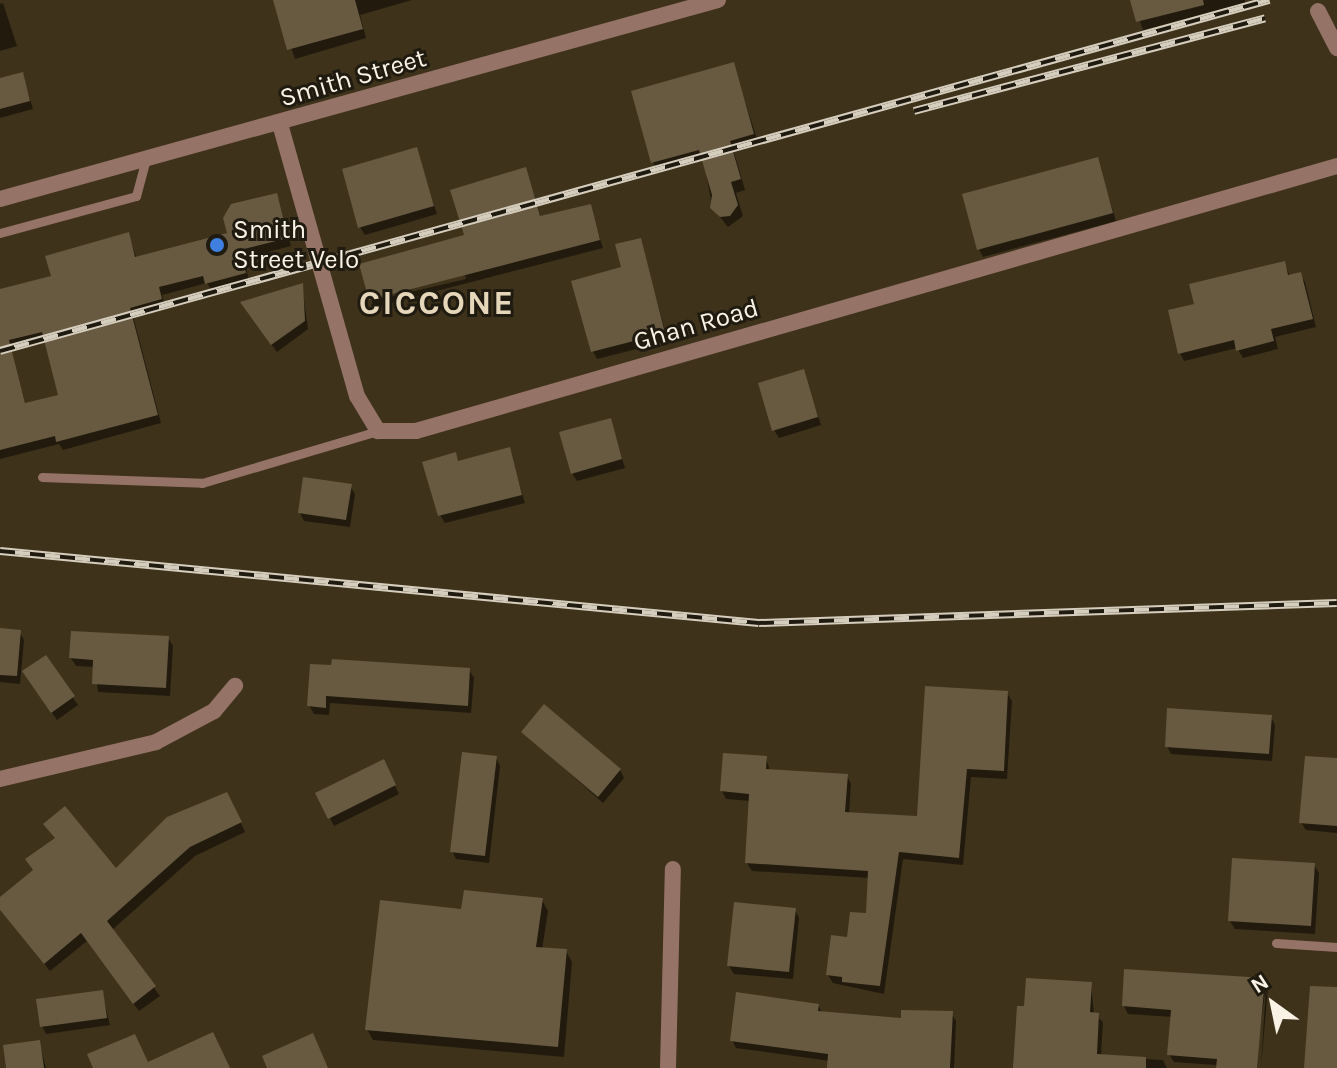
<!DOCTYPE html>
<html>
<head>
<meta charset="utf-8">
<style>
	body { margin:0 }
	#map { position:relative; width:1337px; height:1068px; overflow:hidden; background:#3e321a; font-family:Karla,sans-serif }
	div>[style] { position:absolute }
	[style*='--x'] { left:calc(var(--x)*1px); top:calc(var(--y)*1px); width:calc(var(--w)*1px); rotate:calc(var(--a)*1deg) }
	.shadow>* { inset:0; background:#0007 }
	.building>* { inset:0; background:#675a41 }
	.service>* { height:9px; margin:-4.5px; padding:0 4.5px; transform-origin:4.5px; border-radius:4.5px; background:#967367 }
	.minor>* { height:16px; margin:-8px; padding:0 8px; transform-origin:8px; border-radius:8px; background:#967367 }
	.rail>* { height:8px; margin-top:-4px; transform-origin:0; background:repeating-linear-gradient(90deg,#201b11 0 15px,#d5cdbd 0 30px); box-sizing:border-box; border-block:2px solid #d5cdbd }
	.dots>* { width:22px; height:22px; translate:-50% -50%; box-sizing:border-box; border:4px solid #201b11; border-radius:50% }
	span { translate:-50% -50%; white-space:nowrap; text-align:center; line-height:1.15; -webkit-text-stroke:6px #201b11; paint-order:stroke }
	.street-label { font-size:26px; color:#faf3e5 }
	.poi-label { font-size:26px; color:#faf3e5 }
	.left { translate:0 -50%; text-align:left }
	.district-label { font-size:34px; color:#e6d7bb; font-weight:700; letter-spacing:2px }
	.north { position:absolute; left:1233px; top:964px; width:80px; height:80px; -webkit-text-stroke:6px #201b11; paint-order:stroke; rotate:327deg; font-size:22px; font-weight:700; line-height:32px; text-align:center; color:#faf3e5 }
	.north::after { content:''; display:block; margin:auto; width:28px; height:36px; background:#faf3e5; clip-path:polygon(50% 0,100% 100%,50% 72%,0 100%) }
</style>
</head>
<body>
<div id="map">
	<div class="shadow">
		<div style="clip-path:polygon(275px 0,412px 0,360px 15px,366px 38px,295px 59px)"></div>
		<div style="clip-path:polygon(1133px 0,1245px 0,1245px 3px,1143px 30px)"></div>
		<div style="clip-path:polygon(3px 3px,17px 46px,0 51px,0 4px)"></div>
		<div style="clip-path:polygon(733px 64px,759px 145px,734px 152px,745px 190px,736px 193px,743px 216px,728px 227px,712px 207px,704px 160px,659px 173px,653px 162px)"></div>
		<div style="clip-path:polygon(22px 74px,33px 109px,0 118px,0 80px)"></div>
		<div style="clip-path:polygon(416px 149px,437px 214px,365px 235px,360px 227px)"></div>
		<div style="clip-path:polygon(1097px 159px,1116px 221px,983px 257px,979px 249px)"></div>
		<div style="clip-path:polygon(525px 170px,541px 218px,590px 207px,603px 248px,375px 307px,372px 301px,466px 279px,465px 275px,370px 298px,466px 237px)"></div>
		<div style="clip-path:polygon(276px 195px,291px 246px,244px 258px,249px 281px,212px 291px,207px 283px,162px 295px,165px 307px,133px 316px,161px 423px,63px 450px,59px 444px,0 459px,0 368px,14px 364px,26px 405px,60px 396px,46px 340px,5px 350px,0 339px,0 291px,53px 278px,128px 234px,137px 259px,229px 234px)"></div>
		<div style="clip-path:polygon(640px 240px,668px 341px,597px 359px,593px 351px,623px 268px)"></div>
		<div style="clip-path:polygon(1284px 263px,1290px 276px,1300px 274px,1305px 282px,1316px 327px,1275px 337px,1278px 349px,1243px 358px,1237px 348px,1184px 361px,1180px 353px,1196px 305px)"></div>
		<div style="clip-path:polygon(302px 285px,308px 329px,277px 352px,247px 311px)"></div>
		<div style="clip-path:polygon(803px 371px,821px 425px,779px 438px,774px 430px)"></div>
		<div style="clip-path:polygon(610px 420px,625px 468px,577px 481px,572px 473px)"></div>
		<div style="clip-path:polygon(509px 450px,525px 503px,445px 523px,440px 515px,455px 455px,459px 462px)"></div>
		<div style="clip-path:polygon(350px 486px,355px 494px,350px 527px,304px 521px,300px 513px)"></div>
		<div style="clip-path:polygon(0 630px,19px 631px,24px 640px,20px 684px,0 682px)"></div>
		<div style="clip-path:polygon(168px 638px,173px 646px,170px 696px,98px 692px,95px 667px,76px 666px,71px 658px)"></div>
		<div style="clip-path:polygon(45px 658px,78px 705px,57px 720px,29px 680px)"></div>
		<div style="clip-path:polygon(312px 666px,469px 670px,474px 678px,471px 713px,330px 703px,329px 715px,314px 714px,309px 705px)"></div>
		<div style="clip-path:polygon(1007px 693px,1012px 701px,1007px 779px,971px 777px,963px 865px,903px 859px,884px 994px,833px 983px,828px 975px,867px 916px,870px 878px,752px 871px,747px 863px,751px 801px,726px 799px,722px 791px,766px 758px,770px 771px,847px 776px,851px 784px,849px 814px,919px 818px)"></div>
		<div style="clip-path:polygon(1271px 717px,1275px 725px,1272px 761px,1171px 754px,1167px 746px)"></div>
		<div style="clip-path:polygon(523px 732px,620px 770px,624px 778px,603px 803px)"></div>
		<div style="clip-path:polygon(496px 758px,500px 766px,489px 863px,456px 859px,452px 851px)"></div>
		<div style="clip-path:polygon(1337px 760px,1337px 833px,1306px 830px,1301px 822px)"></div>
		<div style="clip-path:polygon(387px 769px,399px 794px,334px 826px,330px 818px)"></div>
		<div style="clip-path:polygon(232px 804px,245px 832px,195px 856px,112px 930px,160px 996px,139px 1011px,87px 941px,50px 971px,0 910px,0 900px,116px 871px)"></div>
		<div style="clip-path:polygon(1314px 865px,1319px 873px,1315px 934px,1235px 929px,1230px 921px)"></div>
		<div style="clip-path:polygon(542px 900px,548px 911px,542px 950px,566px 951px,572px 962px,564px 1057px,373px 1040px,367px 1029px)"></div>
		<div style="clip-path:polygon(795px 910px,799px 918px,793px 979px,734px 974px,729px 966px)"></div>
		<div style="clip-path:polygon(1264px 980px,1268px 988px,1261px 1068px,1266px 985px,1255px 1068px,1174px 1062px,1169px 1054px,1173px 1017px,1128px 1014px,1124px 1006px)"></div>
		<div style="clip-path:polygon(1091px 984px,1094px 1014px,1103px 1022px,1101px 1056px,1163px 1060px,1167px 1068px,1015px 1068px)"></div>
		<div style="clip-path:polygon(102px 992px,110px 1025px,46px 1034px,42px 1026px)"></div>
		<div style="clip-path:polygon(818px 1005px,822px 1013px,902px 1020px,951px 1013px,956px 1021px,954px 1068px,829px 1068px,830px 1061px,736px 1048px,732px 1040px)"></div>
		<div style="clip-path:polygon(39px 1042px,46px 1068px,8px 1068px)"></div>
	</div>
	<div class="building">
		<div style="clip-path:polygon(273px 0,355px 0,363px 29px,287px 50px)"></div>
		<div style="clip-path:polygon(1130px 0,1203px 0,1204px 5px,1136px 22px)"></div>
		<div style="clip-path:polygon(734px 62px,754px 134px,730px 141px,741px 179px,731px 182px,738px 205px,730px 216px,720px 217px,710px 208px,712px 195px,699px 150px,651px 163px,631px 91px)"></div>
		<div style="clip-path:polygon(23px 72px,30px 101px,0 109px,0 78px)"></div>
		<div style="clip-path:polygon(417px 147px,434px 206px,358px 228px,342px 169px)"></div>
		<div style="clip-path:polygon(1098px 157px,1113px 213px,977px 250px,962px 194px)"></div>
		<div style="clip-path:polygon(526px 167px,540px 216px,591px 204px,600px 240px,369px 300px,359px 264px,464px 235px,450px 190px)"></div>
		<div style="clip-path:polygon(evenodd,277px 193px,288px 238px,240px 250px,246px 273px,205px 284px,203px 276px,159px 287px,162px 299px,130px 308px,158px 415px,56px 442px,55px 436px,0 450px,0 289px,51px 276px,45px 256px,129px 232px,135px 257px,227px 233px,223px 218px,231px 204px,277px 193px,42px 332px,58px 395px,25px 403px,9px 340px,42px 332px)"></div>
		<div style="clip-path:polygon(641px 238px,665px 333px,591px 352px,571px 281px,621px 267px,615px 244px)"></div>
		<div style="clip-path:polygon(1285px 261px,1288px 275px,1301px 272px,1313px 319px,1271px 329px,1274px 341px,1236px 351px,1234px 340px,1178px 354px,1168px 310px,1194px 304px,1189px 284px)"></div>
		<div style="clip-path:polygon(303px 283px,305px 321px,271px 345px,240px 302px)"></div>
		<div style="clip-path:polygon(804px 369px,818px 417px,772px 431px,758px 383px)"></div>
		<div style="clip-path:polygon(611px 418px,622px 459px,571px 474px,559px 432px)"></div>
		<div style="clip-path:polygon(510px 447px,522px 495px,438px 516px,422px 462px,456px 452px,458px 461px)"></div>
		<div style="clip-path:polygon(303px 477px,352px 484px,346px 520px,298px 513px)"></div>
		<div style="clip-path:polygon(0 628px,21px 630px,17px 676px,0 675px)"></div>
		<div style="clip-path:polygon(71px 631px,169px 636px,166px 688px,92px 684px,93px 660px,69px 658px)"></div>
		<div style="clip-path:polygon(46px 655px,75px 696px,51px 713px,22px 671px)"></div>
		<div style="clip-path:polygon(332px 659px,470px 668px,468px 706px,326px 696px,326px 708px,307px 706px,310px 664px,331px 665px)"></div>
		<div style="clip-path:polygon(925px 686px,1008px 691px,1004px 771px,967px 769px,959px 858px,899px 852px,880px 986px,842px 982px,842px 977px,826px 975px,831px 935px,847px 937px,850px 912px,866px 913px,868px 871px,745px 863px,749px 794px,720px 791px,723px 753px,767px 756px,766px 769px,848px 774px,845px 812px,917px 816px)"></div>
		<div style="clip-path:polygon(544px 704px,621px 769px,598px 797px,521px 732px)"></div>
		<div style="clip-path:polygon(1167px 708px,1272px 715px,1269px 754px,1165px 747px)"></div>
		<div style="clip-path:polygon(462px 752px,497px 756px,485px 856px,450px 852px)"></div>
		<div style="clip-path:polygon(1305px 756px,1337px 758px,1337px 826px,1299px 823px)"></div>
		<div style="clip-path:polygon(384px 759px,396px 785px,328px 819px,315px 793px)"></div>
		<div style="clip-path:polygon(227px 792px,242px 822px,190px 847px,107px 921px,156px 986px,133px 1004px,81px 933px,44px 964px,0 910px,0 897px,33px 870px,25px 859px,55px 838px,43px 824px,65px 806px,116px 868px,167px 817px)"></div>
		<div style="clip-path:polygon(1232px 858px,1315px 863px,1311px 926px,1228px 921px)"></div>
		<div style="clip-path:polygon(464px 890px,543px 898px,536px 947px,567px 949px,558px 1047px,365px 1030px,380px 900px,461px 909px)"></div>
		<div style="clip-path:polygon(734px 902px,796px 908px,789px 972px,727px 966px)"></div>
		<div style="clip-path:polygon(1124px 969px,1265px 978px,1257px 1068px,1216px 1068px,1217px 1059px,1167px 1055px,1171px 1010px,1122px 1006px)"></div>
		<div style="clip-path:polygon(1026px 978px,1092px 982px,1090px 1012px,1099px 1013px,1097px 1054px,1146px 1057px,1146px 1068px,1013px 1068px,1017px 1006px,1024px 1006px)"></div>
		<div style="clip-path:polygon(1310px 986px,1337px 987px,1337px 1068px,1304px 1068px)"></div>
		<div style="clip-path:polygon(103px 990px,107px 1018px,40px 1027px,36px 999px)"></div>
		<div style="clip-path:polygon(736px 992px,819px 1004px,818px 1011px,901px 1018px,901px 1010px,953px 1011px,950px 1068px,827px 1068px,828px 1054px,730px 1041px)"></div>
		<div style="clip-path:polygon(213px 1032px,230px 1068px,93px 1068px,87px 1054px,135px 1034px,148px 1062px)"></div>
		<div style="clip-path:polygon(313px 1033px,328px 1068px,267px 1068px,262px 1056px)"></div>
		<div style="clip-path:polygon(40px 1040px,44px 1068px,6px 1068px,3px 1045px)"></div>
	</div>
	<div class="service">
		<div style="--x:0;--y:233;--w:141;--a:-15.2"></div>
		<div style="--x:136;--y:196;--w:39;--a:-75"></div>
		<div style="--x:42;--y:477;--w:160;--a:2.1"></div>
		<div style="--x:202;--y:483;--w:184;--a:-16.5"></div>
		<div style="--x:1276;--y:943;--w:61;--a:3.8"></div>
	</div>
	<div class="minor">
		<div style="--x:1318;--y:11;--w:42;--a:62.8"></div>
		<div style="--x:280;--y:124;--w:283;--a:74.2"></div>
		<div style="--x:357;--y:396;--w:41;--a:59"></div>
		<div style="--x:378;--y:431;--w:38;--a:0"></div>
		<div style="--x:416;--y:431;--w:958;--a:-16.05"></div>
		<div style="--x:0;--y:199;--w:745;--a:-15.49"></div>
		<div style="--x:0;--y:779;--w:160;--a:-13.3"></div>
		<div style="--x:156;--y:742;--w:66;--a:-28.1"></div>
		<div style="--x:214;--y:711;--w:33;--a:-50"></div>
		<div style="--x:668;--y:1068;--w:199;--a:-88.6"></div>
	</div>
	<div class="rail">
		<div style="--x:914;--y:111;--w:363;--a:-14.8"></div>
		<div style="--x:0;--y:351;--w:1317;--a:-15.46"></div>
		<div style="--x:0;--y:551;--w:762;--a:5.42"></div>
		<div style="--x:759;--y:623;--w:578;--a:-1.98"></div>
	</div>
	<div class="dots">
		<div style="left:217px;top:245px;background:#3f7fe0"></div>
	</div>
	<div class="street-label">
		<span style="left:353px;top:78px;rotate:-16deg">Smith Street</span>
		<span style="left:696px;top:325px;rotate:-16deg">Ghan Road</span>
	</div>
	<div class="poi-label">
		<span class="left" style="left:233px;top:245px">Smith<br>Street Velo</span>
	</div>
	<div class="district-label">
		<span style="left:437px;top:304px">CICCONE</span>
	</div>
	<div class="north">N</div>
</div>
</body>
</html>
